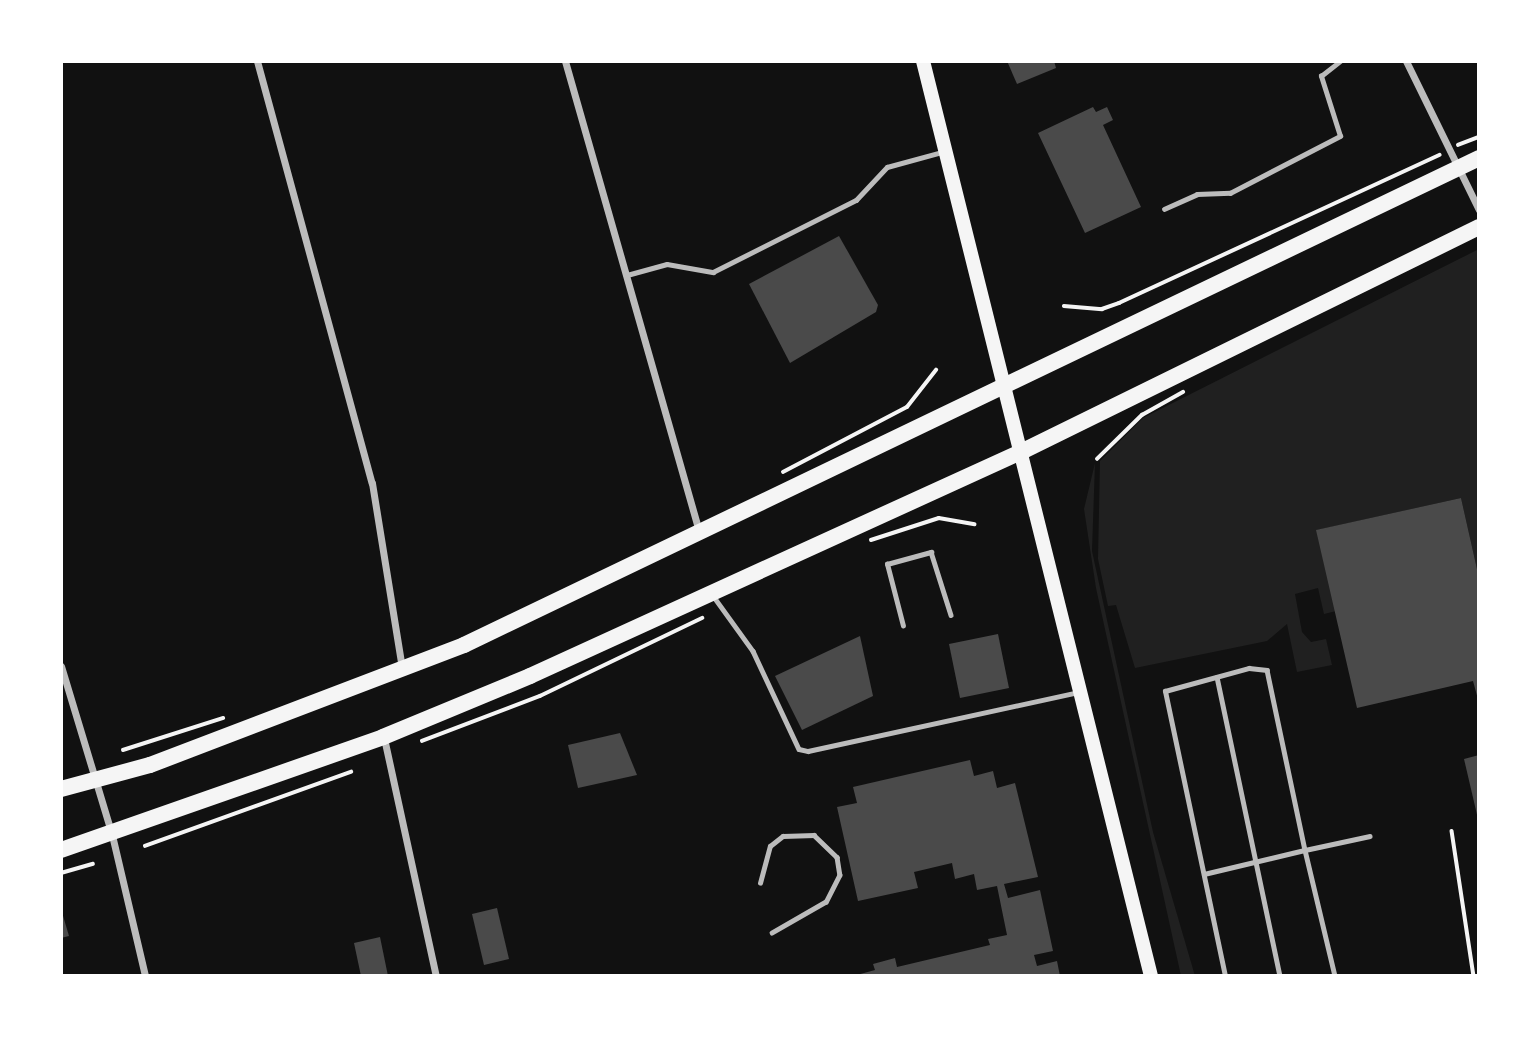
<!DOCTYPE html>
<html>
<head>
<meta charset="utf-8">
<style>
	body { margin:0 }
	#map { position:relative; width:1540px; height:1037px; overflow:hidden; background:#111; font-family:"Asap Condensed",sans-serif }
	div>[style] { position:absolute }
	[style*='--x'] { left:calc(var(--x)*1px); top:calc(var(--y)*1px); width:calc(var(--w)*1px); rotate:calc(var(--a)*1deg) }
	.green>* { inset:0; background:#202020 }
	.building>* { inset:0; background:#4a4a4a }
	.path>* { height:3.5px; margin:-1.75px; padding:0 1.75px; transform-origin:1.75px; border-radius:1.75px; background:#f5f5f5 }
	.service>* { height:4.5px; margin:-2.25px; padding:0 2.25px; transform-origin:2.25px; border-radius:2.25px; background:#bcbcbc }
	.minor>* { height:7px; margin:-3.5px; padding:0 3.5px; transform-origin:3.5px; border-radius:3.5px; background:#bcbcbc }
	.secondary>* { height:14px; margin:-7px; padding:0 7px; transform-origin:7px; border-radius:7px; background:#f5f5f5 }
	.trunk>* { height:16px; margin:-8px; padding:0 8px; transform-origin:8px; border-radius:8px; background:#f5f5f5 }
	span { translate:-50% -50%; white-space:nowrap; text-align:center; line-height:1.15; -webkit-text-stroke:6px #fff; paint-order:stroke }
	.frame { position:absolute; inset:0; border:63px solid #fff; pointer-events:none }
</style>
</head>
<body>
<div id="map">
	<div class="green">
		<div style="clip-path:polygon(1479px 249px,1479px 578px,1461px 498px,1317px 530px,1336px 611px,1324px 614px,1318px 588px,1295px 594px,1302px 632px,1311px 642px,1326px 639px,1332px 665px,1297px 672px,1287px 624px,1267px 641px,1135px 668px,1116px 605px,1108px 606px,1098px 559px,1100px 461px,1143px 418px)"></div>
		<div style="clip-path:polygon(1095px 463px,1092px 551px,1153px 832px,1195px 976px,1181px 976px,1096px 588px,1084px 509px)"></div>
	</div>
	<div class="building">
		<div style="clip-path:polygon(1007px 61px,1054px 61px,1056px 68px,1017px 84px)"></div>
		<div style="clip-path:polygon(1093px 107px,1096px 112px,1107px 107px,1113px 120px,1103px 125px,1141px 207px,1085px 233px,1038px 133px)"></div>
		<div style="clip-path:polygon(839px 236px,878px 305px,876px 312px,790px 363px,749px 284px)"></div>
		<div style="clip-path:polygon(1461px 498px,1479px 578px,1479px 703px,1473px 681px,1357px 708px,1316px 530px)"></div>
		<div style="clip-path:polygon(998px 634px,1009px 688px,960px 698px,949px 644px)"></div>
		<div style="clip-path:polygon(860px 636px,873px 696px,802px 730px,775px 676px)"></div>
		<div style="clip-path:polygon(620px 733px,637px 775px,578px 788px,568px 745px)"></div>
		<div style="clip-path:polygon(1479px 755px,1479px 819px,1478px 819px,1464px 759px)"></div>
		<div style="clip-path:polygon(970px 760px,974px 776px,993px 771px,997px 788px,1015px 783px,1038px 877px,1004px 884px,1008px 898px,1040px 890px,1053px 951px,1034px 955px,1037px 966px,1057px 961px,1060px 976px,853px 976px,875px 970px,873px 964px,895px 958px,897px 967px,990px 945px,988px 939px,1007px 935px,997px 886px,977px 890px,974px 874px,955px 879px,952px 863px,914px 872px,918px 888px,858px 901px,837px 807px,857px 803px,853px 787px)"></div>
		<div style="clip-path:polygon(497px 908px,509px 959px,484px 965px,472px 914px)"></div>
		<div style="clip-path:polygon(61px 909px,69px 936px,61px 938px)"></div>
		<div style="clip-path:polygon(380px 937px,388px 976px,361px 976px,354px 943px)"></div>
	</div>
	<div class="path">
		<div style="--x:1458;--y:145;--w:22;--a:-21"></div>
		<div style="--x:1064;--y:306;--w:38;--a:5"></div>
		<div style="--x:1102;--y:309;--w:18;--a:-19"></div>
		<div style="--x:1119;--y:303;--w:353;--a:-24.8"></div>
		<div style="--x:1097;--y:459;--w:63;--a:-44.4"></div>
		<div style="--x:1142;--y:415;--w:47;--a:-29.3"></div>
		<div style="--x:783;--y:472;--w:140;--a:-27.7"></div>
		<div style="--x:907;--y:407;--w:47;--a:-51.9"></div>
		<div style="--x:871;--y:540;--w:71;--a:-17.9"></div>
		<div style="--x:939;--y:518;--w:36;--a:10"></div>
		<div style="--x:422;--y:741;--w:126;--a:-20.9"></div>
		<div style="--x:540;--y:696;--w:180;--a:-25.7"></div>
		<div style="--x:123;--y:750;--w:105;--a:-17.7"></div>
		<div style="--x:1452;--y:831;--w:147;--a:81.4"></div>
		<div style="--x:145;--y:846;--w:219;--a:-19.8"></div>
		<div style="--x:61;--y:873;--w:33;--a:-16"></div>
	</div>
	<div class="service">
		<div style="--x:1164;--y:209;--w:36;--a:-24"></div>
		<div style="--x:1197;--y:194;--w:33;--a:-2"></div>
		<div style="--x:1230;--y:193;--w:124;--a:-27.4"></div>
		<div style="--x:1340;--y:136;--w:63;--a:-107.6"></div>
		<div style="--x:1321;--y:76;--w:24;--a:-38"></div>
		<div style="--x:627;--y:275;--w:41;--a:-15.4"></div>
		<div style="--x:667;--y:264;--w:47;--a:9.9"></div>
		<div style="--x:713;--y:272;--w:160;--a:-26.7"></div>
		<div style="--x:856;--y:200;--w:45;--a:-46.8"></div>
		<div style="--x:887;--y:167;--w:57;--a:-15.3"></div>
		<div style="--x:714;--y:597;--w:67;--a:54.2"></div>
		<div style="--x:753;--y:651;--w:108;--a:64.9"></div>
		<div style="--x:799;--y:749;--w:9;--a:13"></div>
		<div style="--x:808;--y:751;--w:276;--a:-12.3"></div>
		<div style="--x:903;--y:626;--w:64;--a:-104.5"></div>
		<div style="--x:887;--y:564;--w:46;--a:-15.3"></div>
		<div style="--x:931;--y:552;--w:66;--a:72.4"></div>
		<div style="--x:1217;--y:677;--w:306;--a:78.1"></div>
		<div style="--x:1204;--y:874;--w:104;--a:-13.4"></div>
		<div style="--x:1305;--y:850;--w:130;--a:76.6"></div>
		<div style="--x:760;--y:883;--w:38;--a:-75"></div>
		<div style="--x:770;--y:846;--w:16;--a:-38"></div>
		<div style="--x:783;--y:836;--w:31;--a:-2"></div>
		<div style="--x:814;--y:835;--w:32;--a:44"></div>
		<div style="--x:837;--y:857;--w:18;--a:81"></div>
		<div style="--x:840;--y:875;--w:30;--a:117"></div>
		<div style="--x:826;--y:902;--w:62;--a:150.1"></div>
		<div style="--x:1225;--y:976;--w:291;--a:-101.9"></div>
		<div style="--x:1165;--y:691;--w:87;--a:-15.3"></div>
		<div style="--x:1249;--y:668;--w:18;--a:6"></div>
		<div style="--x:1267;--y:670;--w:184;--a:78.1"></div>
		<div style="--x:1305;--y:850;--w:66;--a:-12.2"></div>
	</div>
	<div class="minor">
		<div style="--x:257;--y:61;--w:437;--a:74.8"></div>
		<div style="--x:372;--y:483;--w:187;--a:80.8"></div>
		<div style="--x:565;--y:61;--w:490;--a:74.1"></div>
		<div style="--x:1406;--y:61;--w:166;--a:63.9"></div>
		<div style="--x:61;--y:666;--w:177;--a:73.2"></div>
		<div style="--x:112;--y:835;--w:145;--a:76.8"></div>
		<div style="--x:384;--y:738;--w:244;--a:77.7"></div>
	</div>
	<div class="secondary">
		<div style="--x:923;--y:61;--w:943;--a:76.01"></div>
	</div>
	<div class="trunk">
		<div style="--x:61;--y:789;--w:92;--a:-15.1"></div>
		<div style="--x:150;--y:765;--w:336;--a:-20.9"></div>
		<div style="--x:464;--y:645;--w:1126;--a:-25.63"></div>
		<div style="--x:61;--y:850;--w:341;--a:-19.3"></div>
		<div style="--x:383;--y:737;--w:159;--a:-22.5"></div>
		<div style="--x:530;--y:676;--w:544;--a:-24.54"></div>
		<div style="--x:1025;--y:450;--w:506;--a:-26.16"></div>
	</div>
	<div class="frame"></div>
</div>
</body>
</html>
